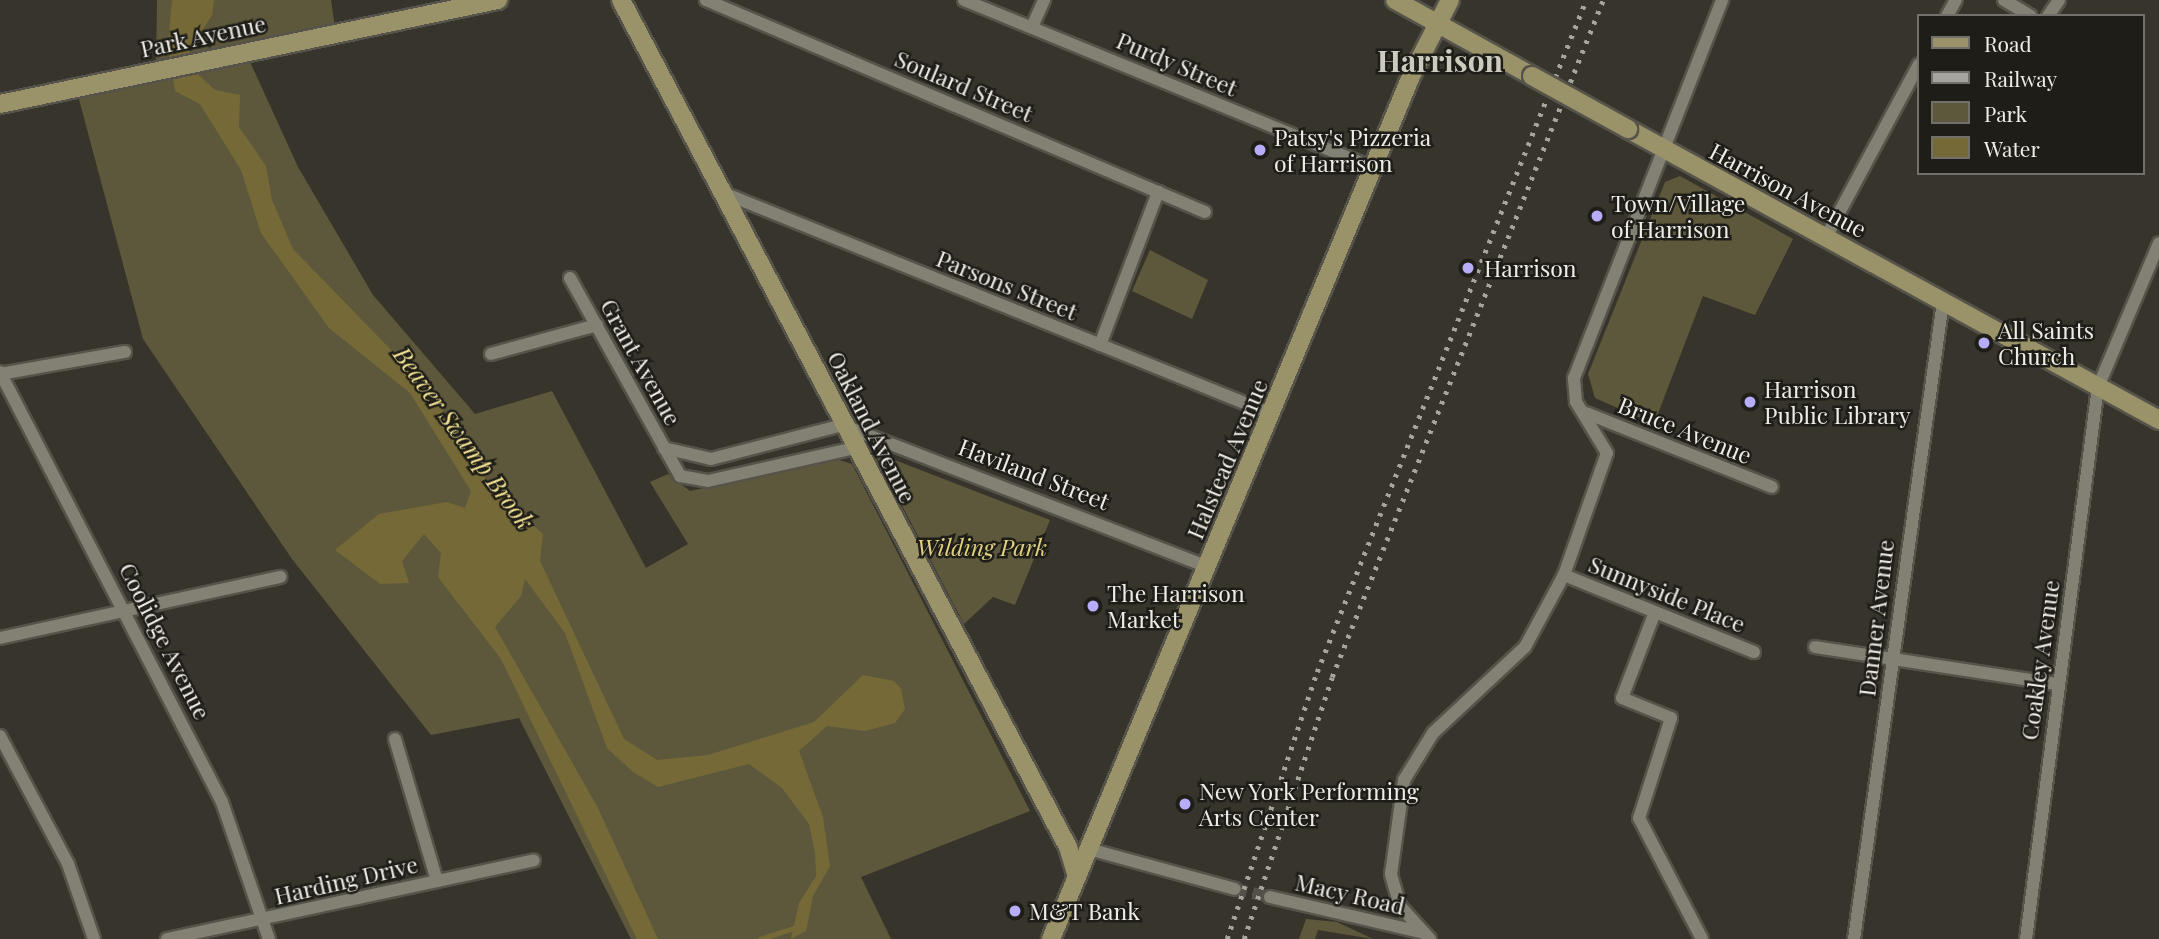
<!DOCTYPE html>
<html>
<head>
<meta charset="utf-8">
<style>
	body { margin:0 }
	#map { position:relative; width:2159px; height:939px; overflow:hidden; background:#37352b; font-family:"Playfair Display",serif }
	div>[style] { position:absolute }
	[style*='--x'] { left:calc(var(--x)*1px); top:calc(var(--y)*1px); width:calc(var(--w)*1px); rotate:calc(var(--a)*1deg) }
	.green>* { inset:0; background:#5d583b }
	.water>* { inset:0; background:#756a37 }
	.stream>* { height:4.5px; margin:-2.25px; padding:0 2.25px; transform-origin:2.25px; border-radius:2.25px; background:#756a37 }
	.street-tunnel>* { height:12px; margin-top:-6px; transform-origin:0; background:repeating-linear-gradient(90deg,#525047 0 12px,transparent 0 18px) }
	.roads { filter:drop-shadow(2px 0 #55534a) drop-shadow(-2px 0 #55534a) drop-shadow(0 2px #55534a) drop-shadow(0 -2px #55534a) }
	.street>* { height:12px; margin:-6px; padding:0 6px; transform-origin:6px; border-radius:6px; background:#838174 }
	.secondary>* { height:18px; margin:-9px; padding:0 9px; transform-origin:9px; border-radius:9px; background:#9a9268 }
	.rail>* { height:4.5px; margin-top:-2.25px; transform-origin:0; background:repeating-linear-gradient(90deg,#a6a59d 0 3.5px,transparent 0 10.5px) }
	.bridges { filter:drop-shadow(2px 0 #55534a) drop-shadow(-2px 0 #55534a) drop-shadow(0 2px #55534a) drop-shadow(0 -2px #55534a) }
	.secondary-bridge>* { height:18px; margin:-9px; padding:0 9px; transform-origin:9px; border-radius:9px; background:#9a9268 }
	.dots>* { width:19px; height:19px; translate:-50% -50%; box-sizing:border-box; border:4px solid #1e1d18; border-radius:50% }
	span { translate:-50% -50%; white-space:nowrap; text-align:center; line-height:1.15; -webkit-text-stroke:5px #1e1d18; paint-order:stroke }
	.street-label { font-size:23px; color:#edece5 }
	.poi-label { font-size:23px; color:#edece5 }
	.left { translate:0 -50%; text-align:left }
	.park-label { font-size:23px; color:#e1d181; font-style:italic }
	.water-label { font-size:24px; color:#f5e595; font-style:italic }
	.district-label { font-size:30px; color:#cdcbbe; font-weight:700 }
	.legend { position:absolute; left:1917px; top:14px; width:228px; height:161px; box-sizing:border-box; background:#1e1d18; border:2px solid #71706a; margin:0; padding:9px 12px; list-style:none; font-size:21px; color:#edece5 }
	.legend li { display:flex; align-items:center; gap:14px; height:35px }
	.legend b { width:35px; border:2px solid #71706a }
</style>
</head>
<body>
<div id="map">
	<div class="green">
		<div style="clip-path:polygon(157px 0,331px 0,336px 34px,246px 53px,298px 167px,373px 295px,475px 414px,552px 391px,646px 568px,688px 544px,650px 482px,668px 474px,690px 491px,836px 459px,852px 464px,1030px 811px,861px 877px,891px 939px,631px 939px,519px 718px,431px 735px,292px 559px,143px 339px,76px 88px,156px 71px)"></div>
		<div style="clip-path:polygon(1680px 176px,1793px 239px,1755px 315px,1703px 296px,1654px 424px,1595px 398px,1588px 374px,1665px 182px)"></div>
		<div style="clip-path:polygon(1150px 250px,1208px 280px,1192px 319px,1132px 291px)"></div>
		<div style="clip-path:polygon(874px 452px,1050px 520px,1015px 605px,993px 597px,964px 624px)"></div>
		<div style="clip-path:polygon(1306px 919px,1337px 922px,1373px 939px,1318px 930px,1315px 939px,1299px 939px)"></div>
	</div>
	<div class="water">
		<div style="clip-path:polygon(172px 0,214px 0,212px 15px,189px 51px,194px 71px,215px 90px,240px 95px,239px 127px,266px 166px,272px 200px,293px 249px,429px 389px,492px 488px,543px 534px,540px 561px,624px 739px,657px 760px,708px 755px,814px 722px,863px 675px,894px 681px,901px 689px,905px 709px,895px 723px,865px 731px,827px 726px,799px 751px,823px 817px,830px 866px,813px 896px,806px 931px,791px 939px,799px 903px,816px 876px,815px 853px,809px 824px,782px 788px,749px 764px,658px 787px,633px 772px,607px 748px,565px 633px,525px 579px,521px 596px,495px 627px,598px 808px,658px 939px,637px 939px,501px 659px,438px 577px,441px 553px,424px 534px,402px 561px,409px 583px,380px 584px,335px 550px,379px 514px,447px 502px,465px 508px,471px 491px,410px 393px,329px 328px,261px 233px,241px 170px,200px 104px,175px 91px,168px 46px)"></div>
	</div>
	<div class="stream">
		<div style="--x:760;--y:939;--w:38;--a:-18"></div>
	</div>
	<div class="street-tunnel">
		<div style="--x:1235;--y:889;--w:36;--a:13"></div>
	</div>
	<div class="roads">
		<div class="street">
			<div style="--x:706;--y:0;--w:542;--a:23.02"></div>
			<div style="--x:964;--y:0;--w:442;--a:22.3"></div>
			<div style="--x:2004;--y:0;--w:31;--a:31"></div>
			<div style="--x:1947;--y:16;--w:18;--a:-61"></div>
			<div style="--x:2048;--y:16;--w:19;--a:-55"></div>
			<div style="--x:1032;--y:27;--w:30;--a:-66"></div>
			<div style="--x:726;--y:194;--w:589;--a:21.95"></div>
			<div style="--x:1826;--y:237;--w:196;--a:-61.7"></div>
			<div style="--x:570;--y:278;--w:227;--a:60.9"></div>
			<div style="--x:680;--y:476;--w:28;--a:10"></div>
			<div style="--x:708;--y:481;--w:150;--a:-12.7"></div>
			<div style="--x:1100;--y:345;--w:164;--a:-69.2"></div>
			<div style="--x:491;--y:354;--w:110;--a:-15.3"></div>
			<div style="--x:0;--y:372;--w:484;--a:62.7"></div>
			<div style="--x:222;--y:802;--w:145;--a:71.1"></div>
			<div style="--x:0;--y:374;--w:127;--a:-10"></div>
			<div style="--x:1586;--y:413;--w:200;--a:21.7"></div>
			<div style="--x:664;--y:448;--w:48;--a:13.2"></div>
			<div style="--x:711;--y:459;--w:135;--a:-14.5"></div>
			<div style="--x:842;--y:425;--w:393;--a:21.2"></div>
			<div style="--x:1564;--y:575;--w:205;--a:22.1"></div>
			<div style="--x:1655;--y:612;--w:92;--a:111"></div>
			<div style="--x:1622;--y:698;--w:53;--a:22.2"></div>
			<div style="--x:1671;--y:718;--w:105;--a:107.7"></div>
			<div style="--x:1639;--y:818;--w:136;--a:62.5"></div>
			<div style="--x:0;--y:638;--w:287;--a:-12.3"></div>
			<div style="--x:1815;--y:647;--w:245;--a:8.7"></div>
			<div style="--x:0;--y:736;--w:145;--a:62"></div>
			<div style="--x:68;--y:864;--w:79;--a:70.9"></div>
			<div style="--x:395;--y:739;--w:148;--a:73.5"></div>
			<div style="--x:1089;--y:849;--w:151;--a:15.3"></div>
			<div style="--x:1270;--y:897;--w:155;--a:13.1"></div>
			<div style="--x:167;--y:939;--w:375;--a:-12.1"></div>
			<div style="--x:1430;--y:939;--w:45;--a:-132.3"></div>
			<div style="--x:1400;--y:906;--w:33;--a:-106"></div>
			<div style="--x:1391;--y:874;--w:95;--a:-82.1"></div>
			<div style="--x:1404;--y:780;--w:55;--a:-58.3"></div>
			<div style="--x:1433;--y:733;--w:126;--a:-43.1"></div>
			<div style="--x:1525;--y:647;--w:82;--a:-61.6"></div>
			<div style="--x:1564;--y:575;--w:129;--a:-70.6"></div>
			<div style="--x:1607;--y:453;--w:60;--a:-121.3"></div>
			<div style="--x:1576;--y:402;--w:24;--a:-95"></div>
			<div style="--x:1574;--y:378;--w:406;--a:-68.6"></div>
			<div style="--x:1854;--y:939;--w:643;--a:-82.05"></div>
			<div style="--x:2026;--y:939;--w:557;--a:-82.57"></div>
			<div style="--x:2098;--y:387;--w:156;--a:-67"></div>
		</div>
		<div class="secondary">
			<div style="--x:621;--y:0;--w:958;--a:62.18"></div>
			<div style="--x:1068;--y:847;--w:31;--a:73"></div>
			<div style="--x:1395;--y:0;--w:157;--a:29"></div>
			<div style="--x:0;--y:104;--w:509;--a:-11.8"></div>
			<div style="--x:1628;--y:129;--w:606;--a:28.72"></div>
			<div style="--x:1051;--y:939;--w:937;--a:-67.35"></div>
			<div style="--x:1412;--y:74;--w:83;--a:-62.8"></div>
		</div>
	</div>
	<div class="rail">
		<div style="--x:1227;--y:939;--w:282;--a:-71.4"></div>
		<div style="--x:1317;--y:672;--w:724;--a:-68.18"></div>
		<div style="--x:1244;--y:939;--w:276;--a:-71.4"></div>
		<div style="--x:1332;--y:677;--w:729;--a:-68.18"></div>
	</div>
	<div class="bridges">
		<div class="secondary-bridge">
			<div style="--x:1532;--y:76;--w:110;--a:28.9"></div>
		</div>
	</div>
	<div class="dots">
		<div style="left:1260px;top:150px;background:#b6acf8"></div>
		<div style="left:1597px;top:216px;background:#b6acf8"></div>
		<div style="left:1468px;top:268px;background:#b6acf8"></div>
		<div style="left:1984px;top:343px;background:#b6acf8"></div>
		<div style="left:1750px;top:402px;background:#b6acf8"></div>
		<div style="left:1093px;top:606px;background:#b6acf8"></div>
		<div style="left:1185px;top:804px;background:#b6acf8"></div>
		<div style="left:1015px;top:911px;background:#b6acf8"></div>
	</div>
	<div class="street-label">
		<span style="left:203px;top:36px;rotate:-12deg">Park Avenue</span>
		<span style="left:1177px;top:64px;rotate:23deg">Purdy Street</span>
		<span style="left:964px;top:86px;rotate:23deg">Soulard Street</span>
		<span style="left:1788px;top:190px;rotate:28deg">Harrison Avenue</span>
		<span style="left:1007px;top:285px;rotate:22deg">Parsons Street</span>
		<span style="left:641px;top:362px;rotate:61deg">Grant Avenue</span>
		<span style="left:872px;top:427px;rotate:63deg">Oakland Avenue</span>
		<span style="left:1685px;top:430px;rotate:22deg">Bruce Avenue</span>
		<span style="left:1227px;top:459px;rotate:-67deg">Halstead Avenue</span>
		<span style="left:1034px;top:474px;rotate:21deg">Haviland Street</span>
		<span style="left:1667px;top:594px;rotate:22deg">Sunnyside Place</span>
		<span style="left:1876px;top:618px;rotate:-83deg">Danner Avenue</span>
		<span style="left:165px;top:641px;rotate:63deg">Coolidge Avenue</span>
		<span style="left:2040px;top:660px;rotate:-82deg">Coakley Avenue</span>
		<span style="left:346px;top:880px;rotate:-13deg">Harding Drive</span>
		<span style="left:1350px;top:894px;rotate:13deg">Macy Road</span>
	</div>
	<div class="poi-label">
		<span class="left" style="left:1274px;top:150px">Patsy's Pizzeria<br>of Harrison</span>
		<span class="left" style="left:1611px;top:216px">Town/Village<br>of Harrison</span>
		<span class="left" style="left:1484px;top:268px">Harrison</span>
		<span class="left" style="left:1998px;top:343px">All Saints<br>Church</span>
		<span class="left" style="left:1764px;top:402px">Harrison<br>Public Library</span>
		<span class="left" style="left:1107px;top:606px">The Harrison<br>Market</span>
		<span class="left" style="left:1199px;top:804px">New York Performing<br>Arts Center</span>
		<span class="left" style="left:1029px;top:911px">M&amp;T Bank</span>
	</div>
	<div class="park-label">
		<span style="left:982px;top:547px">Wilding Park</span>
	</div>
	<div class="water-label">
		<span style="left:464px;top:438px;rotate:54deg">Beaver Swamp Brook</span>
	</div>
	<div class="district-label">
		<span style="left:1440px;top:60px">Harrison</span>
	</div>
	<ul class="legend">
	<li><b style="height:9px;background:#9a9268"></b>Road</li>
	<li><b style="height:9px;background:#a6a59d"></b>Railway</li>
	<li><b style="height:19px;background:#5d583b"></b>Park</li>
	<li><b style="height:19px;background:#756a37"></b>Water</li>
	</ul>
</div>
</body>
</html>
